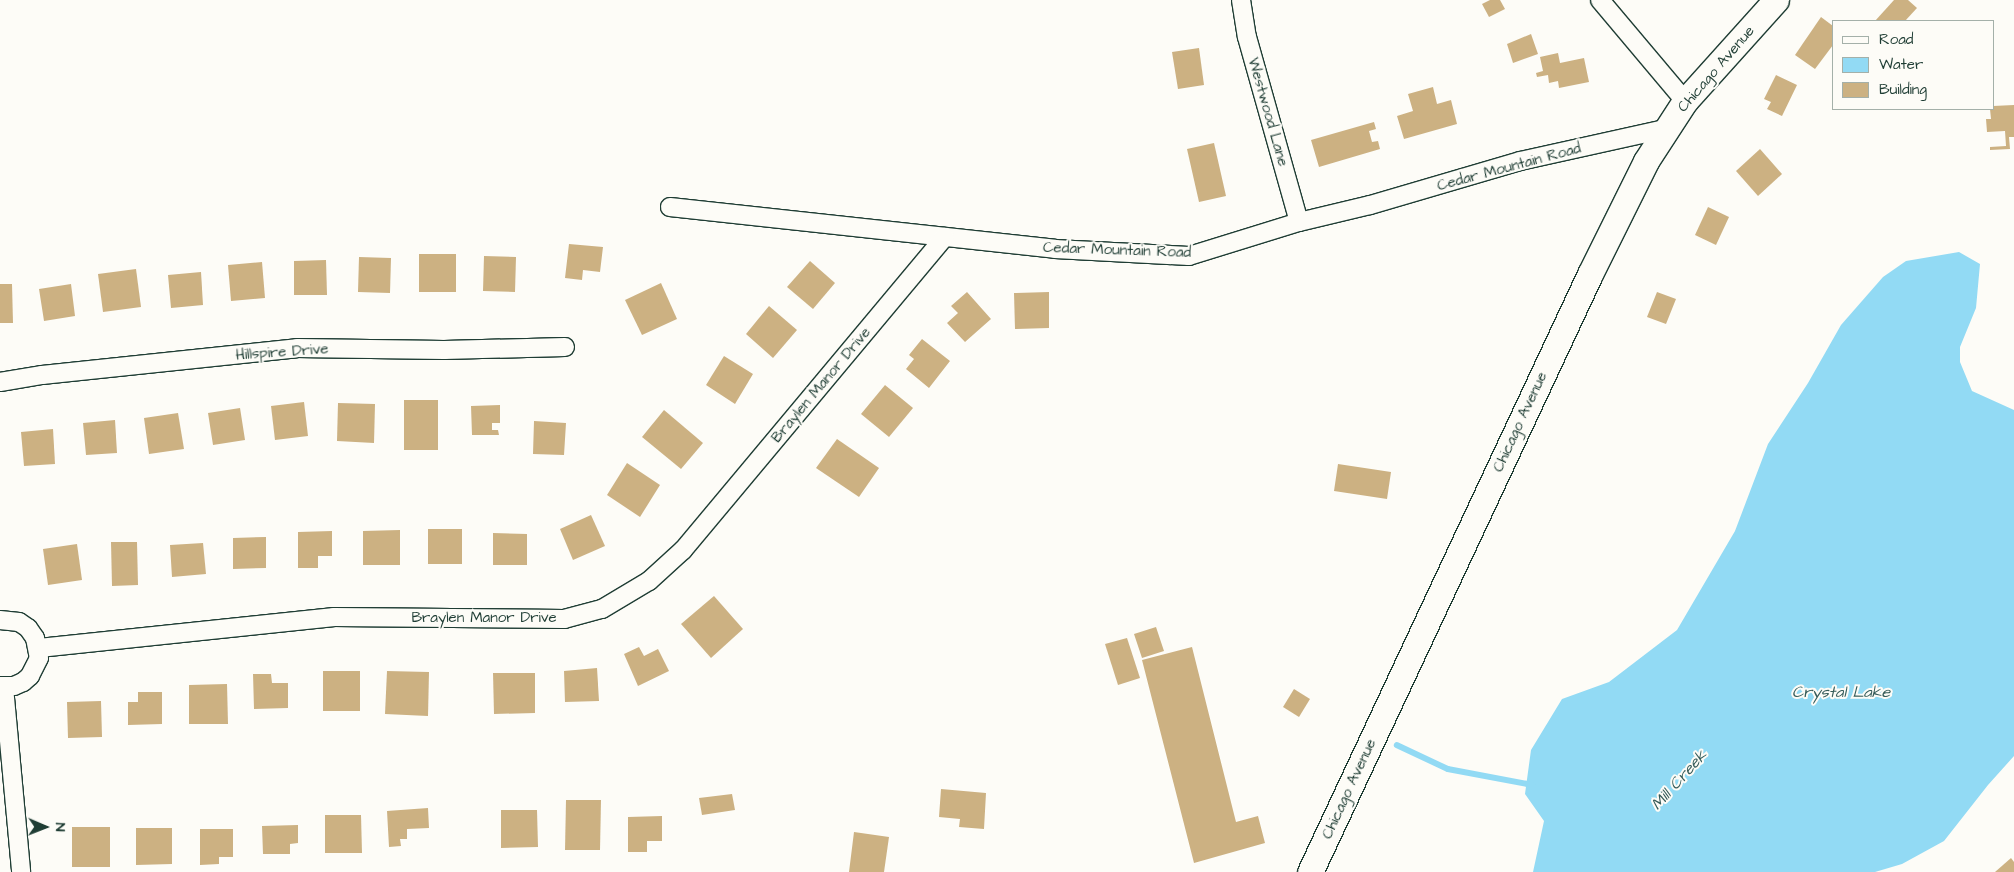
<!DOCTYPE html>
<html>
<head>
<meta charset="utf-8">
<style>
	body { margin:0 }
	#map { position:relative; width:2014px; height:872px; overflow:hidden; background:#fdfcf7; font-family:"Architects Daughter",sans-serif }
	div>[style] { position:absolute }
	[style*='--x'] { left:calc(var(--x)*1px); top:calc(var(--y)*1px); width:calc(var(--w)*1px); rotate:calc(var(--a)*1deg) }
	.water>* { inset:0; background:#92daf4 }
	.stream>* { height:5.5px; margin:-2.75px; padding:0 2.75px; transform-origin:2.75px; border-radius:2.75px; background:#92daf4 }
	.building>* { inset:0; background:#ccb182 }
	.roads { filter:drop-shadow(1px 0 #1f3d34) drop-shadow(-1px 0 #1f3d34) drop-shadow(0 1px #1f3d34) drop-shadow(0 -1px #1f3d34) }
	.street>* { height:18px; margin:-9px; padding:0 9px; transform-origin:9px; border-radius:9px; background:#fdfcf7 }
	.secondary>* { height:25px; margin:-12.5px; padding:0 12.5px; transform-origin:12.5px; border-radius:12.5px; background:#fdfcf7 }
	span { translate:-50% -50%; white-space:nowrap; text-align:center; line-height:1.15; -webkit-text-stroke:4px #fdfcf7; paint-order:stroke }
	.street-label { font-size:15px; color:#1f3d34 }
	.water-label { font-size:16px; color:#365c5a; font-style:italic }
	.legend { position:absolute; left:1832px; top:20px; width:162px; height:90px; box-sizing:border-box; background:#fdfcf7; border:1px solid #a4b0a9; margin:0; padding:6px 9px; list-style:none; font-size:15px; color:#1f3d34 }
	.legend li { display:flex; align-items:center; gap:10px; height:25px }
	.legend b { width:25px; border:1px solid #a4b0a9 }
	.north { position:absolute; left:20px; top:802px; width:50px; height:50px; -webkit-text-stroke:4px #fdfcf7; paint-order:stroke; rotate:91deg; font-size:14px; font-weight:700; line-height:20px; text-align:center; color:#1f3d34 }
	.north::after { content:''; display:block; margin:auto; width:18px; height:22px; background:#1f3d34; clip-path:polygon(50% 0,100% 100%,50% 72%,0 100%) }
</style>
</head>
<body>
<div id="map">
	<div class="water">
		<div style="clip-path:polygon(1959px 252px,1980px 264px,1976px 308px,1960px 347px,1960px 362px,1972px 391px,2014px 410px,2014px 756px,1988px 785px,1944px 841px,1902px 864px,1875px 872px,1533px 872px,1544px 821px,1525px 794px,1531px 750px,1562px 699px,1609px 682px,1677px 630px,1735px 531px,1768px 444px,1808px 383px,1841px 325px,1883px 277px,1906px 261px)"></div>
	</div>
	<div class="stream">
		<div style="--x:1397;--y:745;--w:56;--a:25.2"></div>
		<div style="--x:1448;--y:769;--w:86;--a:10.7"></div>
	</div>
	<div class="building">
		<div style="clip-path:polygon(1490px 0,1500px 0,1505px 9px,1489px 17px,1482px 4px)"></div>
		<div style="clip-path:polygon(1894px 0,1908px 0,1917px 8px,1905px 21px,1875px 21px)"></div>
		<div style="clip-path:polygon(1821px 17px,1833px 26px,1833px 45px,1815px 69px,1795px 55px)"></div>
		<div style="clip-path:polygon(1531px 34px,1538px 54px,1513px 63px,1507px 44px)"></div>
		<div style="clip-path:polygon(1199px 48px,1204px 85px,1178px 89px,1172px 52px)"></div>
		<div style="clip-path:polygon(1558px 53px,1560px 63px,1584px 58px,1589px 82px,1559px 88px,1558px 81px,1549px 83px,1548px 75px,1537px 77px,1536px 73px,1543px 71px,1540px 57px)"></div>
		<div style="clip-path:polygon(1776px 75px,1797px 85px,1782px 116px,1767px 109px,1771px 102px,1764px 99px)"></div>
		<div style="clip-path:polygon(1433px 87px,1437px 104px,1451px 100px,1457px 124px,1404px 139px,1397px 116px,1413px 111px,1408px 94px)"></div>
		<div style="clip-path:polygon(2014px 105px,2014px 137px,2009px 137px,2010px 149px,1990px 150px,1990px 147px,2006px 146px,2005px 131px,1987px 132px,1986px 119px,1991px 119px,1990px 109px,1993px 106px)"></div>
		<div style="clip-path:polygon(1374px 122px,1376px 129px,1369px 131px,1372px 142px,1378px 141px,1380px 149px,1319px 167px,1311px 140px)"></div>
		<div style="clip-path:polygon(1214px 143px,1226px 196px,1199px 202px,1187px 149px)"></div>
		<div style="clip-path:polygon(1760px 149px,1782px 174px,1758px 196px,1736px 171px)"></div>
		<div style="clip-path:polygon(1708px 207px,1729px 217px,1716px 245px,1695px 235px)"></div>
		<div style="clip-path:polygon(569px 244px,603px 247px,600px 272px,583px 270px,582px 280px,565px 278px)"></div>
		<div style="clip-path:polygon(419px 254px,456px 254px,456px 292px,419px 292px)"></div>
		<div style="clip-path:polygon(484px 256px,516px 257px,515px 292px,483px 291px)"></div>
		<div style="clip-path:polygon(359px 257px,391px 258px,390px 293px,358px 292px)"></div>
		<div style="clip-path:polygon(326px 260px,327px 295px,294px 295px,294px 261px)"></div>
		<div style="clip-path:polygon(810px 261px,835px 283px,813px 309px,787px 287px)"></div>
		<div style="clip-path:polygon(262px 262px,265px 298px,231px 301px,228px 265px)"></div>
		<div style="clip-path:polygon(136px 269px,141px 307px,103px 312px,98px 274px)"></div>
		<div style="clip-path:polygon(201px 272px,203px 305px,171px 308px,168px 275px)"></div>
		<div style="clip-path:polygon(661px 283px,677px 319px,642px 335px,625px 300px)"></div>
		<div style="clip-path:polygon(0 284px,12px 284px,13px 323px,0 323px)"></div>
		<div style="clip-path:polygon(71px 284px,75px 316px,44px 321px,39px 289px)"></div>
		<div style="clip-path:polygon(967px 292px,991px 319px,965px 342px,947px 323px,958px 313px,951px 306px)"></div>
		<div style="clip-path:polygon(1049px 292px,1049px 328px,1015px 329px,1014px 293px)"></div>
		<div style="clip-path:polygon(1657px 292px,1676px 299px,1666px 324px,1647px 317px)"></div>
		<div style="clip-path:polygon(769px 306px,797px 330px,773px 358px,746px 334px)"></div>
		<div style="clip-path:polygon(922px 339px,950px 361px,929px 388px,906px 369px,914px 359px,909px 355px)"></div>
		<div style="clip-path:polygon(724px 356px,753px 374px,735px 404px,706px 385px)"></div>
		<div style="clip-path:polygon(885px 385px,913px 408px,889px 437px,861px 414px)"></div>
		<div style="clip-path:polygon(404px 400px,438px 400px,438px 450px,404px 450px)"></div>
		<div style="clip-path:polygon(304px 402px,308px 436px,275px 440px,271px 406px)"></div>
		<div style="clip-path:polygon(338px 403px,375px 404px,374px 443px,337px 441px)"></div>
		<div style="clip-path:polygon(500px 405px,500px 423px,492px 423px,492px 430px,498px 430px,499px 435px,472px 435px,471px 406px)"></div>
		<div style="clip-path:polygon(240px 408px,245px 440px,213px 445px,208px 413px)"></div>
		<div style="clip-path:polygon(664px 410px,703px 443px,681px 469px,642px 437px)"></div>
		<div style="clip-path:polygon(178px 413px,184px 449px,149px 454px,144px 418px)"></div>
		<div style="clip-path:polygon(115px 420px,117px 453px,86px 455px,83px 423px)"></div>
		<div style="clip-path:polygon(534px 421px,566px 423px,564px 455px,533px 454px)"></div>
		<div style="clip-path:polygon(53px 429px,55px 464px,24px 466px,21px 432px)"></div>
		<div style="clip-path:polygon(837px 439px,879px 468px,859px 497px,816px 468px)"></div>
		<div style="clip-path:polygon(627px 463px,660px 485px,640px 517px,607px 495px)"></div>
		<div style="clip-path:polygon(1338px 464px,1391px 472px,1387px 499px,1334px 491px)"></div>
		<div style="clip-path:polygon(591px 515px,605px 546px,573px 560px,560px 529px)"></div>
		<div style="clip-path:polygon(428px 529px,462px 529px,462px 564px,428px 564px)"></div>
		<div style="clip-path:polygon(400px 530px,400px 565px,363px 565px,363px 531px)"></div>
		<div style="clip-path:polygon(332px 531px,332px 556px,318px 556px,318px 568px,298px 568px,298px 532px)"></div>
		<div style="clip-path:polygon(493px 533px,527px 534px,527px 565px,493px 565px)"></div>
		<div style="clip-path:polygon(266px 537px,266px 568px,233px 569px,233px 538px)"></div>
		<div style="clip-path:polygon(111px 542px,137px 542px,138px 585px,112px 586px)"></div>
		<div style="clip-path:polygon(203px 543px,206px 574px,172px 577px,170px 545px)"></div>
		<div style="clip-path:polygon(77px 544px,82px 580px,48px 585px,43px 549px)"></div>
		<div style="clip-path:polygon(714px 596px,743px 629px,711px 658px,681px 624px)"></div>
		<div style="clip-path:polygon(1156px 627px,1164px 651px,1142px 658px,1134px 634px)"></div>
		<div style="clip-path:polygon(1127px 638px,1140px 678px,1118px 685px,1105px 644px)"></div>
		<div style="clip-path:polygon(639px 647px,644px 656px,658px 649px,669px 671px,638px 686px,624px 654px)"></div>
		<div style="clip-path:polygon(1192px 647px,1236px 822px,1258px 816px,1265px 843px,1194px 863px,1142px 660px)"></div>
		<div style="clip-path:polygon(597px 668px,599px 701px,565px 702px,564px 671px)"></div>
		<div style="clip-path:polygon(323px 671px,360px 671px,360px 711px,323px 711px)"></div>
		<div style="clip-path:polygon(387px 671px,429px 672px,428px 716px,385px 714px)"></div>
		<div style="clip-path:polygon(493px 673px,535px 673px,535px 713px,494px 714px)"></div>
		<div style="clip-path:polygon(253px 674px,271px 674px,272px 683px,288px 683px,288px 708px,254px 709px)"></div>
		<div style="clip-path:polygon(227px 684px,228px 724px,189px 724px,189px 685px)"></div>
		<div style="clip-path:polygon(1294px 689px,1310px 699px,1299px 717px,1283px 707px)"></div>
		<div style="clip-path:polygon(138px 692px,162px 692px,162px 724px,128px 725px,128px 702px,138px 702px)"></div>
		<div style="clip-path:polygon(101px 701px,102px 737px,68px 738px,67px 702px)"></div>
		<div style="clip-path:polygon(941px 789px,986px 793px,984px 829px,959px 827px,960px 819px,939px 817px)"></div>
		<div style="clip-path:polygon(732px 794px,735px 810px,702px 815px,699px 798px)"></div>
		<div style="clip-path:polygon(566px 800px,601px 800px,600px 850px,565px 850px)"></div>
		<div style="clip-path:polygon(428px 808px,429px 828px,407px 829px,407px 839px,400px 839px,401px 846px,389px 847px,387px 811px)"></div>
		<div style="clip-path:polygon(501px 810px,537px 810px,538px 847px,501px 848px)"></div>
		<div style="clip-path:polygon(325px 815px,361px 815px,362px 853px,325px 853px)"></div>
		<div style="clip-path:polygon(662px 816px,662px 841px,647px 841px,647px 852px,628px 852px,628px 817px)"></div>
		<div style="clip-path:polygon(298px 825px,298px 843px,290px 844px,290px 854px,263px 854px,262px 826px)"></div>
		<div style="clip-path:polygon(72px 827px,110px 827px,110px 867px,72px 867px)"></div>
		<div style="clip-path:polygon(136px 828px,172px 828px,172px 864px,136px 865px)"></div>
		<div style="clip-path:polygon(200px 829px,233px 829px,233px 857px,219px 857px,219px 864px,200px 865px)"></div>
		<div style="clip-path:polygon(854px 832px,889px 837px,884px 872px,849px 872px)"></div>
		<div style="clip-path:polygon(2011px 858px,2014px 862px,2014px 872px,1995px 872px)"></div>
	</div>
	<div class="roads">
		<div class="street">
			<div style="--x:1241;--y:0;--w:37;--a:81"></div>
			<div style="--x:1247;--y:37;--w:192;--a:74.3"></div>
			<div style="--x:1600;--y:0;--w:132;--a:49.9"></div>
			<div style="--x:670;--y:207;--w:387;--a:6.2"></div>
			<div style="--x:1055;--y:249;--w:134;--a:3"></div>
			<div style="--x:1189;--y:256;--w:115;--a:-17.2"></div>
			<div style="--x:1299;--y:222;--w:73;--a:-13.5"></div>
			<div style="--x:1370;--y:205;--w:156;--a:-16.3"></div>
			<div style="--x:1520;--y:161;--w:153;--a:-12.5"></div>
			<div style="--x:0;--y:382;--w:43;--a:-9.5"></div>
			<div style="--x:42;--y:375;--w:256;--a:-6"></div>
			<div style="--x:297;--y:348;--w:147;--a:0.8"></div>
			<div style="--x:444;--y:350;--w:121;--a:-1.4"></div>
			<div style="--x:0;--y:620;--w:19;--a:6"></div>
			<div style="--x:19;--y:622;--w:11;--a:34"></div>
			<div style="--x:28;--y:628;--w:12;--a:55"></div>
			<div style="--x:35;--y:638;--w:20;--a:79"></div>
			<div style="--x:39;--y:658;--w:20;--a:117"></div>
			<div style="--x:30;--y:676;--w:9;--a:139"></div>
			<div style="--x:23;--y:682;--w:10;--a:156"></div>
			<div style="--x:14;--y:686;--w:14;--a:180"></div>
			<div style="--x:39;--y:648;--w:297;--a:-6"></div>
			<div style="--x:334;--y:617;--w:230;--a:0.5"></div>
			<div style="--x:564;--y:619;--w:39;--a:-15"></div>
			<div style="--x:602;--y:609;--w:55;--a:-30.8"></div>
			<div style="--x:649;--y:581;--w:46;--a:-42.4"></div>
			<div style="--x:683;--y:550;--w:408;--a:-50.1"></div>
			<div style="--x:4;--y:687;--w:186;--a:84.7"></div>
		</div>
		<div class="secondary">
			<div style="--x:1310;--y:872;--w:660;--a:-64.91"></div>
			<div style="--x:1590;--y:274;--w:126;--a:-63.6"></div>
			<div style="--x:1646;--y:161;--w:72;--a:-57"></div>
			<div style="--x:1685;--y:101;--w:136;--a:-48"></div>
		</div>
	</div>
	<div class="street-label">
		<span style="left:1716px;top:69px;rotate:-49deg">Chicago Avenue</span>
		<span style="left:1268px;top:112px;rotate:74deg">Westwood Lane</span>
		<span style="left:1509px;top:167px;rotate:-15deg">Cedar Mountain Road</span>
		<span style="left:1117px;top:250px;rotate:2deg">Cedar Mountain Road</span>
		<span style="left:282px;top:352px;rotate:-4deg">Hillspire Drive</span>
		<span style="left:821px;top:385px;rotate:-50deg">Braylen Manor Drive</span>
		<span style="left:1520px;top:422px;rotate:-65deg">Chicago Avenue</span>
		<span style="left:484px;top:618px">Braylen Manor Drive</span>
		<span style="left:1349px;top:789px;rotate:-65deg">Chicago Avenue</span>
	</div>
	<div class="water-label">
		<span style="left:1841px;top:692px">Crystal Lake</span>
		<span style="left:1679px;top:780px;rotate:-48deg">Mill Creek</span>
	</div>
	<ul class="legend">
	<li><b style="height:6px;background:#fdfcf7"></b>Road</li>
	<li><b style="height:14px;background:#92daf4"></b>Water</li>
	<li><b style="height:14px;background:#ccb182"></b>Building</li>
	</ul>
	<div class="north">N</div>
</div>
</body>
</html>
